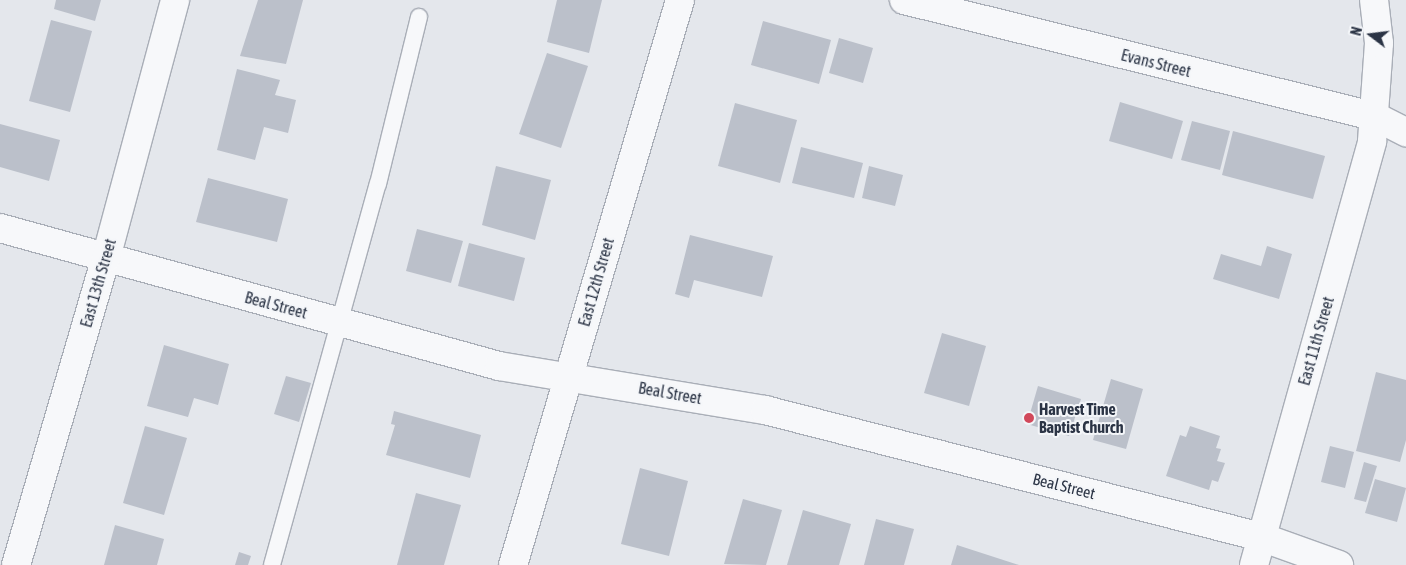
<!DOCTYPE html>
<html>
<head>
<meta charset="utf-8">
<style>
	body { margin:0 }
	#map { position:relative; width:1406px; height:565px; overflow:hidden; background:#e4e7ec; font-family:"Asap Condensed",sans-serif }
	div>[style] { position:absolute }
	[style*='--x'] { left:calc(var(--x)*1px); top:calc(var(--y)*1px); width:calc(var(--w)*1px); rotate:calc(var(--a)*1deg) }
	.building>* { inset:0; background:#bbc0ca }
	.roads { filter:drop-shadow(1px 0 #a9aeb7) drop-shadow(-1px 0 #a9aeb7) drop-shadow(0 1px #a9aeb7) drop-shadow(0 -1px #a9aeb7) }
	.lane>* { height:16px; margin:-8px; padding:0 8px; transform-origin:8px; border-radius:8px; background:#f7f8fa }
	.street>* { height:28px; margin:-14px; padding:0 14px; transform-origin:14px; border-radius:14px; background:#f7f8fa }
	.dots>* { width:14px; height:14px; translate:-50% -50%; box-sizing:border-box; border:2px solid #f4f6f9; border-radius:50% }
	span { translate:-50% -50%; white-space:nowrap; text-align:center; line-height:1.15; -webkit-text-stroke:4px #f4f6f9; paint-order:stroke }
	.street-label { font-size:16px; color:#2b3445 }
	.poi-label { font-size:16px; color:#2b3445; font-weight:700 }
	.left { translate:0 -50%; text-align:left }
	.north { position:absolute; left:1346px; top:10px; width:50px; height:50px; -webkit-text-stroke:4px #f4f6f9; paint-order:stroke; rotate:285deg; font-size:14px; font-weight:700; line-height:20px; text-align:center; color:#2b3445 }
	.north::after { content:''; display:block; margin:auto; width:18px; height:22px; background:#2b3445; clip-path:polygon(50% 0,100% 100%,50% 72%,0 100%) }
</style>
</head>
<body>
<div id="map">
	<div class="building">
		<div style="clip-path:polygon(56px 0,101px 0,95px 21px,54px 9px)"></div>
		<div style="clip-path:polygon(258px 0,303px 0,286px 64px,240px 56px)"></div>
		<div style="clip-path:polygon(557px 0,602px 0,589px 53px,547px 42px)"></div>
		<div style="clip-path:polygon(51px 20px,92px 31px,70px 112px,29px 101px)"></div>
		<div style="clip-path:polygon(763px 21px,831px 40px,819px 84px,751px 65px)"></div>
		<div style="clip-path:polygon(839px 38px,873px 48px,863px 83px,829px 73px)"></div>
		<div style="clip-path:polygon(547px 53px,588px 66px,561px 148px,519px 134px)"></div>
		<div style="clip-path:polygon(237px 69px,280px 80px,275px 95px,296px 100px,288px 133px,264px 127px,255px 160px,217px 150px)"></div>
		<div style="clip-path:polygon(1120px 102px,1183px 121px,1172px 159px,1109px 141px)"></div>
		<div style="clip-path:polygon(735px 103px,797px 120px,780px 183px,718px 166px)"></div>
		<div style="clip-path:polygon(1192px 121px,1230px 131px,1220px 170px,1181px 160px)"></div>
		<div style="clip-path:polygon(0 124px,60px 140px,49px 181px,0 167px)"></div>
		<div style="clip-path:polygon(1233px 131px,1325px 156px,1313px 199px,1222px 175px)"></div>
		<div style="clip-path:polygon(801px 147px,863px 163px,854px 198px,792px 183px)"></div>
		<div style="clip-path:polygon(496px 166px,551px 180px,535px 240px,482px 225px)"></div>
		<div style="clip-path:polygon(869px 166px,903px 175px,895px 206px,862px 198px)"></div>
		<div style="clip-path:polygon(208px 178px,288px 199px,277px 242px,196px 222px)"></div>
		<div style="clip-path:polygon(417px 229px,463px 241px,451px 283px,406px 271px)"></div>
		<div style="clip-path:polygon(690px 235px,773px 256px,762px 297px,694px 280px,689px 298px,675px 294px)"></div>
		<div style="clip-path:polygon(469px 243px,525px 258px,514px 301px,458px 286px)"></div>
		<div style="clip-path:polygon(1267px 246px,1292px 254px,1279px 299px,1213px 279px,1221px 254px,1261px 266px)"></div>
		<div style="clip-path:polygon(942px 333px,986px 346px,969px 406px,924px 393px)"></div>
		<div style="clip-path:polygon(164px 345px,229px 364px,218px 405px,194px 398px,188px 417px,147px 406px)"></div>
		<div style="clip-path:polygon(1376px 372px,1406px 380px,1406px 440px,1400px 462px,1356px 451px)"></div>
		<div style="clip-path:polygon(286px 376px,311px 383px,299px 422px,274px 414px)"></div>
		<div style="clip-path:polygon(1111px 379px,1143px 389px,1126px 449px,1093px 440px)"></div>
		<div style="clip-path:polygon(1038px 386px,1081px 399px,1069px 436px,1027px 424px)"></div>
		<div style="clip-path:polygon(394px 411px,481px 435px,470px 478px,386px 455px,395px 425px,391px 424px)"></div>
		<div style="clip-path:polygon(145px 426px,187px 438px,164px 515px,123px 503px)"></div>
		<div style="clip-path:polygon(1190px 426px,1220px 436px,1216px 448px,1221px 449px,1217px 461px,1225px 463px,1218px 482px,1212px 480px,1209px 490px,1166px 476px,1180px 435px,1186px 437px)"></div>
		<div style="clip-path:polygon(1330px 446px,1354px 452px,1345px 488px,1321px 482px)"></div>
		<div style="clip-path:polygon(1364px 462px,1377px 466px,1366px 502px,1354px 499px)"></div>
		<div style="clip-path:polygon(640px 468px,688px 481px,669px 556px,621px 544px)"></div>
		<div style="clip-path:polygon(1375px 479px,1406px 488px,1397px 522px,1365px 513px)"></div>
		<div style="clip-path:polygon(416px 493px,461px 505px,444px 565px,397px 565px)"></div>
		<div style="clip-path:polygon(743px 499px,782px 510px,766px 565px,724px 564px)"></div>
		<div style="clip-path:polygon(803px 510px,851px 524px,839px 565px,787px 565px)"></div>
		<div style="clip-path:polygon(876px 519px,914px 529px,904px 565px,864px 565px)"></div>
		<div style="clip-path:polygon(115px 525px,164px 539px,157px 565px,104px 565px)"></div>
		<div style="clip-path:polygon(957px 545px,1019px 565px,951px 565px)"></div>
		<div style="clip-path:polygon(239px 552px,251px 556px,248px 565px,235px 565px)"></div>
	</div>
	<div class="roads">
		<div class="lane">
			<div style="--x:272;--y:565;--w:395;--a:-74.5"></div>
			<div style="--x:378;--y:184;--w:172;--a:-76.2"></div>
		</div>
		<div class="street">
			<div style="--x:904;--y:0;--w:486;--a:13.9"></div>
			<div style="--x:1376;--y:117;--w:34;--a:27"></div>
			<div style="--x:0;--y:228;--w:518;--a:15.46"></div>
			<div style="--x:499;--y:366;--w:270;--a:9.4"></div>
			<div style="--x:765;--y:410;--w:512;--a:14.36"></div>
			<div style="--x:1261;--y:537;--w:83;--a:19.7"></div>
			<div style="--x:16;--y:565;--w:320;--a:-73.7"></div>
			<div style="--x:106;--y:258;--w:267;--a:-75"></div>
			<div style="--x:513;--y:565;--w:589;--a:-73.53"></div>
			<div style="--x:1254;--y:565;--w:440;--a:-74.4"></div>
			<div style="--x:1372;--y:141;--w:98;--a:-85.9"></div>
			<div style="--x:1379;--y:43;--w:43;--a:-96.6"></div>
		</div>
	</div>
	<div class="dots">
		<div style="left:1029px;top:418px;background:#d1495b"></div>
	</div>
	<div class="street-label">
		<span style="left:1156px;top:63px;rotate:14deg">Evans Street</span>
		<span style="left:596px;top:282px;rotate:-74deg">East 12th Street</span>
		<span style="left:98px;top:283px;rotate:-74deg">East 13th Street</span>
		<span style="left:276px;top:305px;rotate:15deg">Beal Street</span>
		<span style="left:1316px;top:341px;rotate:-74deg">East 11th Street</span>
		<span style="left:670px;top:393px;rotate:10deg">Beal Street</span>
		<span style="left:1064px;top:486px;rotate:14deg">Beal Street</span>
	</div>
	<div class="poi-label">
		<span class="left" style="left:1039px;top:418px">Harvest Time<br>Baptist Church</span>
	</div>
	<div class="north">N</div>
</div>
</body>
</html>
